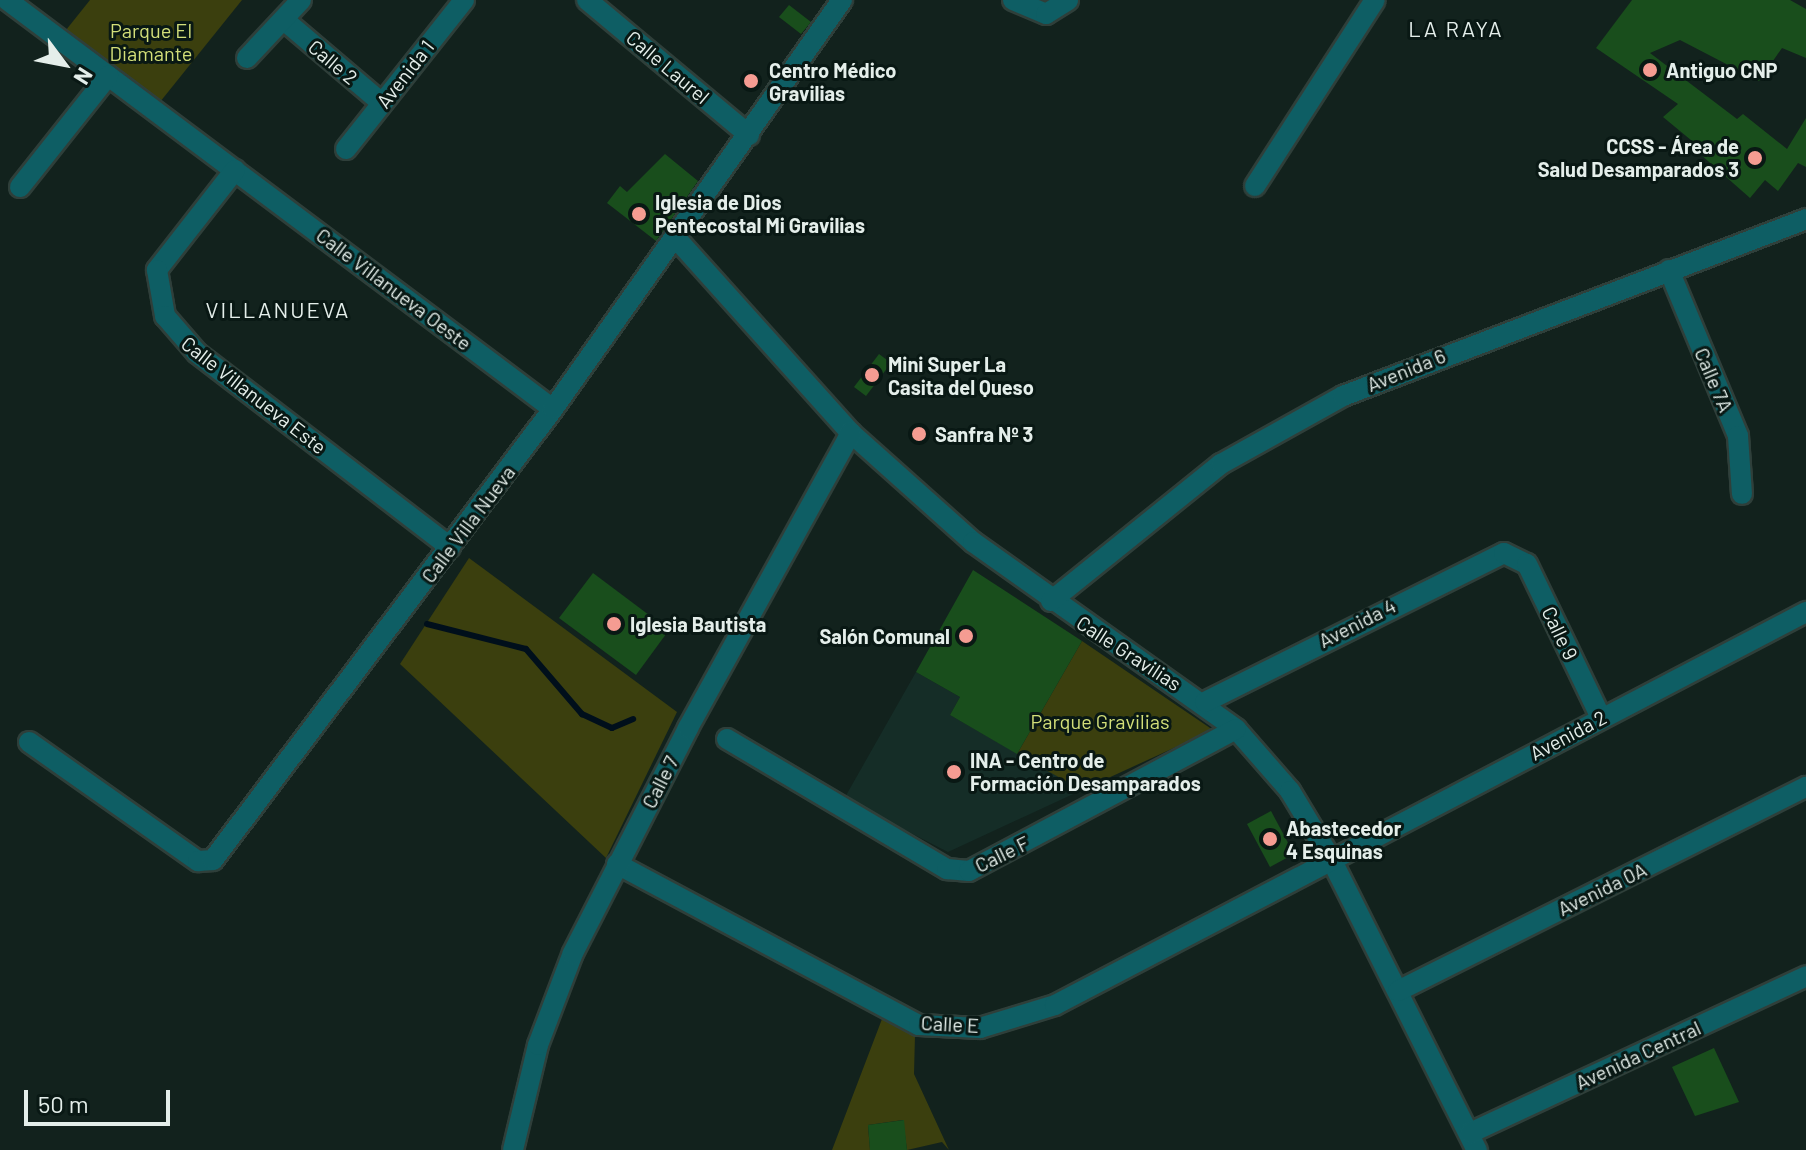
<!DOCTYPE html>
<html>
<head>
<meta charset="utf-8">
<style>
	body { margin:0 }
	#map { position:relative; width:1806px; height:1150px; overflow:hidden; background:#12221d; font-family:Barlow,sans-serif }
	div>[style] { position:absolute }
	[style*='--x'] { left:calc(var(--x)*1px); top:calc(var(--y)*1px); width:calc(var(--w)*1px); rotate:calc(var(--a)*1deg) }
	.built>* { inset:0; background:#152d27 }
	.green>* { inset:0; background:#3b3f0e }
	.stream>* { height:6px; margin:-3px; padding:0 3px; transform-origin:3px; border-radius:3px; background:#000f1b }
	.building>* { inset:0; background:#194e1c }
	.roads { filter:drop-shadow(2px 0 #2f3f3a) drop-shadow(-2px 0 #2f3f3a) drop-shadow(0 2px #2f3f3a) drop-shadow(0 -2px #2f3f3a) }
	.street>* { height:20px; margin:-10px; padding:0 10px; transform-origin:10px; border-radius:10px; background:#0e5e64 }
	.dots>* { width:22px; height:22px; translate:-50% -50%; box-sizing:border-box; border:4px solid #091814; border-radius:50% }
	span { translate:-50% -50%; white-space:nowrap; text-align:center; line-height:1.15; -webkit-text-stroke:6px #091814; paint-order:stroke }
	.park-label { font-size:20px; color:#d3df79 }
	.street-label { font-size:20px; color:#e4eeea }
	.poi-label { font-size:20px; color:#e4eeea; font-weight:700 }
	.left { translate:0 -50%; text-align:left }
	.right { translate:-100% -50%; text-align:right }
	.neighbourhood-label { font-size:22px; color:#e4eeea; letter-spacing:2px }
	.north { position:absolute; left:24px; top:24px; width:80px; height:80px; -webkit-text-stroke:6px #091814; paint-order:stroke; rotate:122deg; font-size:22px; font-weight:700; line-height:32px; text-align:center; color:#e4eeea }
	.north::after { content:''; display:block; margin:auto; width:28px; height:36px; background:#e4eeea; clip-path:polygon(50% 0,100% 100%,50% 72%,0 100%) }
	.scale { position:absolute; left:24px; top:1090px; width:146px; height:36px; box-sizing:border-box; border:4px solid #e4eeea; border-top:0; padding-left:10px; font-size:24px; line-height:28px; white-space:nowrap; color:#e4eeea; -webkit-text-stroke:6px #091814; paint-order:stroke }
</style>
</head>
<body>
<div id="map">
	<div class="built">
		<div style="clip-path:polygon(916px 672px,960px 697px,950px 715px,1082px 790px,948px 852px,844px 799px)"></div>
	</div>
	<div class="green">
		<div style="clip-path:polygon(90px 0,242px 0,160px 102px,66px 30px)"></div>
		<div style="clip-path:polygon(469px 558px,677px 712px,606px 858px,400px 664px)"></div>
		<div style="clip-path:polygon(1082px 641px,1213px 730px,1082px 790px,1017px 754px)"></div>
		<div style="clip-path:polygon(882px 1019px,915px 1035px,914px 1074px,949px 1150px,942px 1142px,907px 1150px,903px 1120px,868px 1125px,870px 1150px,832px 1150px)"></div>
	</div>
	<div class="stream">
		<div style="--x:427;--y:624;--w:102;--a:14.2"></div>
		<div style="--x:526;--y:649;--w:86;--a:49.3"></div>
		<div style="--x:582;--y:714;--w:33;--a:25"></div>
		<div style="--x:612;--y:728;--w:23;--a:-23"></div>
	</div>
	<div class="building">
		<div style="clip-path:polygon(1632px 0,1790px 0,1806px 9px,1806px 58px,1782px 48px,1759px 81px,1680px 40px,1650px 53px,1737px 119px,1743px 114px,1787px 149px,1806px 118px,1806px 167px,1798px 163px,1778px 191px,1765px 180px,1750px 198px,1700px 154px,1703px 150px,1663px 117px,1678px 104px,1596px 48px)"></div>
		<div style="clip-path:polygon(789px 5px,811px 22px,801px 34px,779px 17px)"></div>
		<div style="clip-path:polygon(665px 154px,698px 181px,656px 241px,607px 203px,620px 186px,627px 192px)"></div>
		<div style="clip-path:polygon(879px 354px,891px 363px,866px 396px,854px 387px)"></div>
		<div style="clip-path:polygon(973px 570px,1082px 641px,1017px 754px,950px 715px,960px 697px,916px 672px)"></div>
		<div style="clip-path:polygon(593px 573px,669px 630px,636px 675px,559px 618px)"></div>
		<div style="clip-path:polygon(1271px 811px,1294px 854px,1270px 867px,1247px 824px)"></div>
		<div style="clip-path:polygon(1714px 1048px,1739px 1102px,1695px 1116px,1672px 1067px)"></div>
		<div style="clip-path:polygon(904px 1120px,907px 1150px,870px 1150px,868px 1125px)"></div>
	</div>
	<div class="roads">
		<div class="street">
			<div style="--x:7;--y:0;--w:682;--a:36.84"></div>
			<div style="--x:587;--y:0;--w:211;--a:39.8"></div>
			<div style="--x:1013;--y:0;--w:36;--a:23"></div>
			<div style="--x:1046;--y:14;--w:26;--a:-32"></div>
			<div style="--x:284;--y:20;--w:128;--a:40.3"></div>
			<div style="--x:247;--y:58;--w:79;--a:-47"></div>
			<div style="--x:346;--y:149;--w:190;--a:-51.6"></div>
			<div style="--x:235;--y:170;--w:127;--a:128"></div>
			<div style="--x:157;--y:270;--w:47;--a:80.1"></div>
			<div style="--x:165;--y:316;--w:49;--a:49.1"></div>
			<div style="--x:197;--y:353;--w:319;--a:37.5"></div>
			<div style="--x:1255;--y:186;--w:221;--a:-57.2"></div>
			<div style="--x:20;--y:187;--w:142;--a:-51.6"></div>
			<div style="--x:675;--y:237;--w:263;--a:48.1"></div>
			<div style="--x:851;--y:433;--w:164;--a:41.8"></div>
			<div style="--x:973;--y:542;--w:323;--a:35.4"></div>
			<div style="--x:1236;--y:729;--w:82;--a:48.9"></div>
			<div style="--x:1290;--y:791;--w:79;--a:58.9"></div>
			<div style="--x:1331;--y:859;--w:326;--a:63.4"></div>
			<div style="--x:1669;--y:270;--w:180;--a:67.4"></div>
			<div style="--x:1738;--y:436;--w:58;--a:86.1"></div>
			<div style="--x:1051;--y:601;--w:218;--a:-38.9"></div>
			<div style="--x:1221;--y:464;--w:140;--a:-29.1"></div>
			<div style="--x:1343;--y:396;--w:496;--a:-20.9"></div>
			<div style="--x:1205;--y:702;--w:334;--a:-26.5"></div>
			<div style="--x:1504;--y:553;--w:25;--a:26"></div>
			<div style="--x:1527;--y:564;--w:171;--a:64.3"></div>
			<div style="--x:727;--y:739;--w:256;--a:30.6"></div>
			<div style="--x:947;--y:869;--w:22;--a:5"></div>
			<div style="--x:969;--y:871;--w:302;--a:-28"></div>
			<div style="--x:29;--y:742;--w:207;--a:35.2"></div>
			<div style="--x:198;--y:861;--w:15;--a:-4"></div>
			<div style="--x:213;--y:860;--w:565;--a:-52.99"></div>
			<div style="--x:553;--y:409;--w:501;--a:-54.75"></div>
			<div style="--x:617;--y:864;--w:342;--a:28.1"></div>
			<div style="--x:919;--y:1025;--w:61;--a:2.8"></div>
			<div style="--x:980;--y:1028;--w:78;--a:-17"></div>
			<div style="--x:1055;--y:1005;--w:848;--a:-27.62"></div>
			<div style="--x:1398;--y:991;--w:456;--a:-26.6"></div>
			<div style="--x:1470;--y:1133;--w:371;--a:-25"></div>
			<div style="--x:513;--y:1150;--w:108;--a:-76.6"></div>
			<div style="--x:538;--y:1045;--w:98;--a:-69.2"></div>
			<div style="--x:573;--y:953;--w:253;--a:-62.9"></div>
			<div style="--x:688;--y:728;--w:337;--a:-61.1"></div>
		</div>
	</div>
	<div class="dots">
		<div style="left:1650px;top:70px;background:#f59c92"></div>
		<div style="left:751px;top:81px;background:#f59c92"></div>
		<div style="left:1755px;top:158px;background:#f59c92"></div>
		<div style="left:639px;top:214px;background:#f59c92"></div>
		<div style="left:872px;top:375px;background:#f59c92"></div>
		<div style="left:919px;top:434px;background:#f59c92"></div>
		<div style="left:614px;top:624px;background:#f59c92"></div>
		<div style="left:966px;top:636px;background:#f59c92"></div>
		<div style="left:954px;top:772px;background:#f59c92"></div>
		<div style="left:1270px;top:839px;background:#f59c92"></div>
	</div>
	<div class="park-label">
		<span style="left:151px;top:42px">Parque El<br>Diamante</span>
		<span style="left:1100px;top:721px">Parque Gravilias</span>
	</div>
	<div class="street-label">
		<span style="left:333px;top:62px;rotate:40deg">Calle 2</span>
		<span style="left:668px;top:67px;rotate:40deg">Calle Laurel</span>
		<span style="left:405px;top:74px;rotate:-52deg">Avenida 1</span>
		<span style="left:394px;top:289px;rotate:37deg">Calle Villanueva Oeste</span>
		<span style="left:1406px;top:370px;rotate:-22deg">Avenida 6</span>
		<span style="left:1714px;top:380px;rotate:67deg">Calle 7A</span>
		<span style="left:254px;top:395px;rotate:38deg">Calle Villanueva Este</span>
		<span style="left:468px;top:524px;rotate:-53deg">Calle Villa Nueva</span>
		<span style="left:1357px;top:623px;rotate:-27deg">Avenida 4</span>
		<span style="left:1560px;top:633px;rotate:64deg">Calle 9</span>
		<span style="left:1129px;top:653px;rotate:33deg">Calle Gravilias</span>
		<span style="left:1568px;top:735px;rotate:-28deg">Avenida 2</span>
		<span style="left:660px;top:782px;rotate:-63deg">Calle 7</span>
		<span style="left:1002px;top:854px;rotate:-26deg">Calle F</span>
		<span style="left:1602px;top:889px;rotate:-26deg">Avenida 0A</span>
		<span style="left:950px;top:1024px;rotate:3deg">Calle E</span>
		<span style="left:1638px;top:1055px;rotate:-25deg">Avenida Central</span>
	</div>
	<div class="poi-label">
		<span class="left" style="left:769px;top:82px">Centro Médico<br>Gravilias</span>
		<span class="left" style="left:1666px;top:70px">Antiguo CNP</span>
		<span class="right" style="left:1739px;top:158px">CCSS - Área de<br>Salud Desamparados 3</span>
		<span class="left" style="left:655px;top:214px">Iglesia de Dios<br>Pentecostal Mi Gravilias</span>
		<span class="left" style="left:888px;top:376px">Mini Super La<br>Casita del Queso</span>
		<span class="left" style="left:935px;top:434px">Sanfra Nº 3</span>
		<span class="left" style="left:630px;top:624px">Iglesia Bautista</span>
		<span class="right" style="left:950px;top:636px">Salón Comunal</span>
		<span class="left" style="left:970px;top:772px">INA - Centro de<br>Formación Desamparados</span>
		<span class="left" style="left:1286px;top:840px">Abastecedor<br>4 Esquinas</span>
	</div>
	<div class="neighbourhood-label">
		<span style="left:1456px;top:29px">LA RAYA</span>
		<span style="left:278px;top:310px">VILLANUEVA</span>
	</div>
	<div class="north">N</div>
	<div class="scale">50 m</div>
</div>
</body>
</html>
